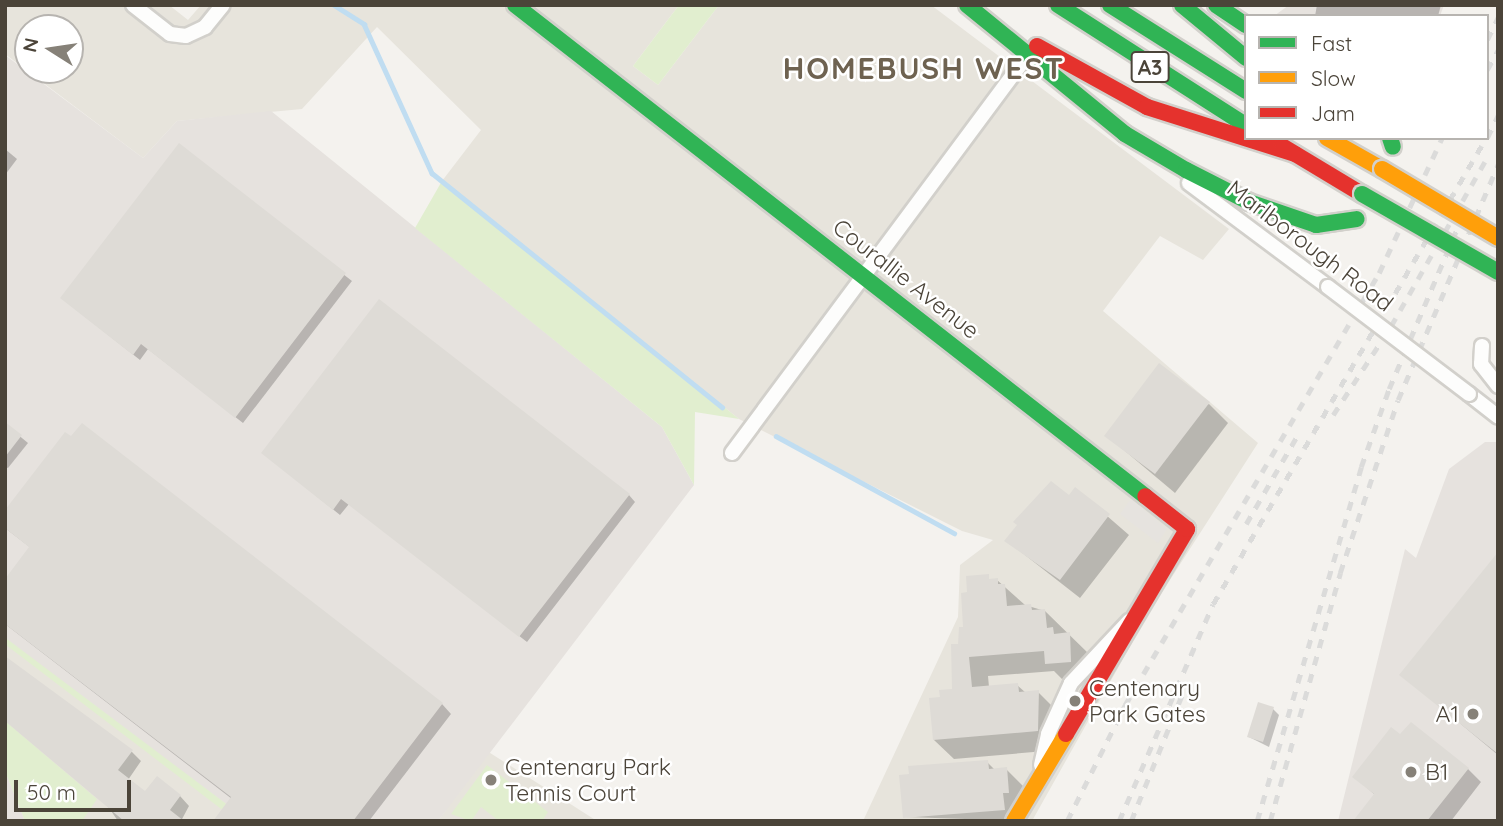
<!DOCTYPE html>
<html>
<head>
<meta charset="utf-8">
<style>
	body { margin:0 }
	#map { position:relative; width:1503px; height:826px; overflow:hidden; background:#f4f2ee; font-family:Quicksand,sans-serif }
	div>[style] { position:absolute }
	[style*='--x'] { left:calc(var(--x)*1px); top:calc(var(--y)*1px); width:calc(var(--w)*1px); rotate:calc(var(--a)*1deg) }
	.residential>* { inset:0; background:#e7e4dc }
	.industrial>* { inset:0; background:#e6e2de }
	.green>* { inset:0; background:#e1eecf }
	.parking>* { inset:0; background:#e6e3df }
	.shadow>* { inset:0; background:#0003 }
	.stream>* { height:4.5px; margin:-2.25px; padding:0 2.25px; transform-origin:2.25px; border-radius:2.25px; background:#c0ddf1 }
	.building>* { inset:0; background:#dedbd6 }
	.roads { filter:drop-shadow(2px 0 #d2d0cb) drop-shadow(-2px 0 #d2d0cb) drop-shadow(0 2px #d2d0cb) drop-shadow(0 -2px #d2d0cb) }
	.street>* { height:14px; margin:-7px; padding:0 7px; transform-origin:7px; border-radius:7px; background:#fdfdfc }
	.fast>* { height:16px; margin:-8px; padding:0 8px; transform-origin:8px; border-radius:8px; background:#30b455 }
	.slow>* { height:16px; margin:-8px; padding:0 8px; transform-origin:8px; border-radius:8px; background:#ff9f0a }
	.jam>* { height:16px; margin:-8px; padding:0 8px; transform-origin:8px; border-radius:8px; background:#e5322d }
	.rail>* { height:4.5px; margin-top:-2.25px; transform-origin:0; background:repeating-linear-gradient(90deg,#dbdbda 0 9px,transparent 0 18px) }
	.bridges { filter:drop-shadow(2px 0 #d2d0cb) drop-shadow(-2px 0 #d2d0cb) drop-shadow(0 2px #d2d0cb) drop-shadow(0 -2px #d2d0cb) }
	.street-bridge>* { height:14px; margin:-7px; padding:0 7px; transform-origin:7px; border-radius:7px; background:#fdfdfc }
	.fast-bridge>* { height:16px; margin:-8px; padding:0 8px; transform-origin:8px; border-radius:8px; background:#30b455 }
	.slow-bridge>* { height:16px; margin:-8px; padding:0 8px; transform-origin:8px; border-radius:8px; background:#ff9f0a }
	.dots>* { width:19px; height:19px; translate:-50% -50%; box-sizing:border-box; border:4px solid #fff; border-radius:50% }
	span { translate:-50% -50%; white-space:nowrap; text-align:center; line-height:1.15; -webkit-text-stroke:5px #fff; paint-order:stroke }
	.shield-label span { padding:2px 5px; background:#fff; border:2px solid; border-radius:5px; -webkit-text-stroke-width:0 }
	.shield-label { font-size:21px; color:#4b4439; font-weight:700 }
	.street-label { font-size:23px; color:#4b4439 }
	.poi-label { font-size:23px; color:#4b4439 }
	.left { translate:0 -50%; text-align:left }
	.right { translate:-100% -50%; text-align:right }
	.district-label { font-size:30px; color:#6e6250; font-weight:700; letter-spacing:2px }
	.frame { position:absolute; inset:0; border:7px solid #4b4439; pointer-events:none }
	.legend { position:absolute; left:1244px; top:14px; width:245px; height:126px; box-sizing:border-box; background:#fff; border:2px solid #b7b4b0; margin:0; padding:9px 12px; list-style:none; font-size:21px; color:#4b4439 }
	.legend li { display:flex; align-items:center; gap:14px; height:35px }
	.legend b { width:35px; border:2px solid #b7b4b0 }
	.north { position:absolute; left:14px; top:14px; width:70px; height:70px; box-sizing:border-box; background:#fff; border:2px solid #b7b4b0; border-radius:50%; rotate:282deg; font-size:19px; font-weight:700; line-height:28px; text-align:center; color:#4b4439 }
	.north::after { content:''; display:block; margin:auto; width:24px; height:32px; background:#868178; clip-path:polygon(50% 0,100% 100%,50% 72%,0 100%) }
	.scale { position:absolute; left:14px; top:780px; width:117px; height:32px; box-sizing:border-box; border:4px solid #4b4439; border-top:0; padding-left:9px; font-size:21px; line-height:24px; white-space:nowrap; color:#4b4439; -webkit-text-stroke:5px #fff; paint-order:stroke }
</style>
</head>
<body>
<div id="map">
	<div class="residential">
		<div style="clip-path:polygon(evenodd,5px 5px,169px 5px,188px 20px,201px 5px,679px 5px,633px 66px,658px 85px,719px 5px,931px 5px,1229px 229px,1203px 260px,1160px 236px,1103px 311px,1258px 443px,1150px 611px,1032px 821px,863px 821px,958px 617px,960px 565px,993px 540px,962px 531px,739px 419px,442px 181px,481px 130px,377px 27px,302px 109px,177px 121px,143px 158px,5px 54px,5px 5px,28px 28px,70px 28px,70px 70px,28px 70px,28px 28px)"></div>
		<div style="clip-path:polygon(7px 639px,249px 821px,25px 821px,5px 771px)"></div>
		<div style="clip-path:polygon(487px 751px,597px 821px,438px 821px)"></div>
	</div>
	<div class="industrial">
		<div style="clip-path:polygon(1289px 5px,1444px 5px,1440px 16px,1274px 16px)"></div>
		<div style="clip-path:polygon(5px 55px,143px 158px,177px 121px,271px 111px,662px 427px,694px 485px,438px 821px,249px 821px,5px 641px)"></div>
		<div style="clip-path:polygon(1485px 442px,1498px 442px,1498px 821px,1338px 821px,1405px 549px,1416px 558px,1449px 469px)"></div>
		<div style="clip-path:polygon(5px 771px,25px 821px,5px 821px)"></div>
	</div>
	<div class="green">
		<div style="clip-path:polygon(679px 5px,719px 5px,658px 85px,633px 66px)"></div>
		<div style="clip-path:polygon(442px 181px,739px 419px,695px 412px,694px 485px,662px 427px,415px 228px)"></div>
		<div style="clip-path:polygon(7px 639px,249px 821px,237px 821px,6px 645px)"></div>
		<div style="clip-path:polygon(5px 721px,97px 799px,82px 821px,25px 821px,5px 771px)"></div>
		<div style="clip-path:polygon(487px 765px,548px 812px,542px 821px,499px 821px,481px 807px,471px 821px,451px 814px)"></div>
	</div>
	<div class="parking">
		<div style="clip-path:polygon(1131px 499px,1167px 529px,1158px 543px,1120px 514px)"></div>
	</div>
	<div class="shadow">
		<div style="clip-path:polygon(1317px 5px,1441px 5px,1438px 16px,1315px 16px)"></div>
		<div style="clip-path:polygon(179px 146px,352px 281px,243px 423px,148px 349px,140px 360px,69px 304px)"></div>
		<div style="clip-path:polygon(5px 149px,17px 159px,5px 175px)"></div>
		<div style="clip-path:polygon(1209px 404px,1228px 423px,1175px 493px,1106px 435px)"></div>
		<div style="clip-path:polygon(5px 424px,28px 443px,8px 468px,5px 467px)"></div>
		<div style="clip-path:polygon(263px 453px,629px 495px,635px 502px,527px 642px,349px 504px,340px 515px)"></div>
		<div style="clip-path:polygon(1076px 489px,1129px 535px,1080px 598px,1007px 541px,1019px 525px,1070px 498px)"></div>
		<div style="clip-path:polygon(5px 528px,442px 704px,451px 714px,369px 821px,216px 821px,232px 799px,5px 624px,31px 548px)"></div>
		<div style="clip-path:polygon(1498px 554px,1498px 755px,1402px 675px)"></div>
		<div style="clip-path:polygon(997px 580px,1025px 605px,1045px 611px,1089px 654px,1090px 681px,1066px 683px,1054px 671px,988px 676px,989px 687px,1017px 685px,1026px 693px,1038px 692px,1058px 712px,1057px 750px,954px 759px,934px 740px,942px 699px,954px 690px,965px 628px)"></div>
		<div style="clip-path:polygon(5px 658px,132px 752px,141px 761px,128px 780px,146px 794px,180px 796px,189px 806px,181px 821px,118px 821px)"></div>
		<div style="clip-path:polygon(1273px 709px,1279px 715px,1269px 747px,1249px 737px)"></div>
		<div style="clip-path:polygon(987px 762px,995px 770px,1006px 769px,1026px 789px,1023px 821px,905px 817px)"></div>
		<div style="clip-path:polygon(1468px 769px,1481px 782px,1451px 821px,1355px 821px,1375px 795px,1355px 777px)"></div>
	</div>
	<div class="stream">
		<div style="--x:334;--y:5;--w:36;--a:32"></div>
		<div style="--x:364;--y:24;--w:164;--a:65.5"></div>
		<div style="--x:432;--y:173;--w:373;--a:38.9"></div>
		<div style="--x:776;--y:436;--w:203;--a:28.6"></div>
	</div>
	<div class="building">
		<div style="clip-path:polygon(179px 143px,346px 273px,235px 418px,141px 344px,133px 355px,60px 298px)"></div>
		<div style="clip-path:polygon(379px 299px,630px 494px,519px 637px,341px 499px,333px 510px,261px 453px)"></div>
		<div style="clip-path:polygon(1159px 363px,1210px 402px,1155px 474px,1104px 436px)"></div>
		<div style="clip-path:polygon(5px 422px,22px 435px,5px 457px)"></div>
		<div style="clip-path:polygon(82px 423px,443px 703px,353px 821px,213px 821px,231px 797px,5px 624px,5px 579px,29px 547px,5px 528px,5px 510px,65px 432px,71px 436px)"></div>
		<div style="clip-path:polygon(1051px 481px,1069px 495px,1075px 487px,1110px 514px,1060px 580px,1004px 541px,1017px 525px,1013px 522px)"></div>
		<div style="clip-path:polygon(1498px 552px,1498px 754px,1399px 675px)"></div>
		<div style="clip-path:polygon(989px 574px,989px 579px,998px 578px,998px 584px,1005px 584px,1007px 606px,1031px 604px,1032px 610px,1045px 609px,1047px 628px,1053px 627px,1054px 634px,1070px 632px,1071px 662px,1045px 664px,1044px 651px,969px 657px,972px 687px,1018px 683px,1019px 692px,1039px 690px,1038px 731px,933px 740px,929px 698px,940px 697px,939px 690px,952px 689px,951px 644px,958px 644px,959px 627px,963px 627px,961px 593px,967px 592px,966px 576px)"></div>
		<div style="clip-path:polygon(5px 656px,133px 750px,118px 770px,145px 791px,157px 776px,181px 795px,170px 810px,184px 821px,124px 821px,5px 721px)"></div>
		<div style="clip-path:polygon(1258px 702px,1274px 707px,1263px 742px,1247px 737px)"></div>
		<div style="clip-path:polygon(1411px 722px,1469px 768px,1427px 821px,1353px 821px,1374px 794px,1352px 777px,1391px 727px,1400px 734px)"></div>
		<div style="clip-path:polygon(988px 760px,989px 769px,1007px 767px,1009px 793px,1003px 793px,1005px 810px,903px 818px,899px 775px,909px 774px,908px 766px)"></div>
	</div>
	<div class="roads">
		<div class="street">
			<div style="--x:133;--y:5;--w:47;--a:38.1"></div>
			<div style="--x:170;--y:34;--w:16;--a:7"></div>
			<div style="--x:186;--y:36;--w:21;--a:-25"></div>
			<div style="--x:205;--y:27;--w:28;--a:-51"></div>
			<div style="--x:1189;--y:183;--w:174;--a:36.8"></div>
			<div style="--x:1482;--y:346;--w:18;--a:93"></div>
			<div style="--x:1481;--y:364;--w:28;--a:52"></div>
			<div style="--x:1469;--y:394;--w:37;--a:38"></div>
			<div style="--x:732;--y:453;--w:495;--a:-53.4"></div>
			<div style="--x:1041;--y:765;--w:32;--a:-77"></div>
			<div style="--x:1048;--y:734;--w:56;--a:-65.7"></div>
			<div style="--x:1071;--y:683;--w:85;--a:-46.9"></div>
		</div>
		<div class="fast">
			<div style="--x:515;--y:5;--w:799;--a:37.93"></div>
			<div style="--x:967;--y:5;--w:204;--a:39.2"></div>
			<div style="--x:1125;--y:134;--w:71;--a:30.5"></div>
			<div style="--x:1186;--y:170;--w:71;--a:26.9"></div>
			<div style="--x:1249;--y:202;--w:71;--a:18.9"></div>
			<div style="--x:1316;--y:225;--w:41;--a:-8.3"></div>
			<div style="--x:1058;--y:5;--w:223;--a:32.6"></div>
			<div style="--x:1110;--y:5;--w:161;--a:32.3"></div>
			<div style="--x:1182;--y:5;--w:83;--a:39.6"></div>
			<div style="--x:1216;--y:5;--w:36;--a:34"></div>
			<div style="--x:1390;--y:138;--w:9;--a:72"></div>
		</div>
		<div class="slow">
			<div style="--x:1327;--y:138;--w:63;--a:29.4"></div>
			<div style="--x:1014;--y:821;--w:101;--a:-59.1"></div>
		</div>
		<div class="jam">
			<div style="--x:1037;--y:46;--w:126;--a:29"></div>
			<div style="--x:1147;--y:107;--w:155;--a:17.6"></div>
			<div style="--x:1282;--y:146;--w:93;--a:31"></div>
			<div style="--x:1066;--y:734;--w:238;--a:-59.4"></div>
			<div style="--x:1187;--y:529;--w:53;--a:-141.8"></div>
		</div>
	</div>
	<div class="rail">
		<div style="--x:1487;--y:40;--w:25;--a:-64"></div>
		<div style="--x:1487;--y:70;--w:23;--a:-61"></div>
		<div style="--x:1487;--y:138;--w:25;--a:-64"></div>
		<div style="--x:1333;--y:415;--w:106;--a:-56.9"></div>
		<div style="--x:1391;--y:326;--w:198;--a:-60.3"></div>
		<div style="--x:1246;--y:524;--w:102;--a:-59.9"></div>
		<div style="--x:1067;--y:821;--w:130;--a:-63.4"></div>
		<div style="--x:1125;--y:705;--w:501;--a:-59.55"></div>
		<div style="--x:1379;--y:273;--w:149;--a:-65"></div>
		<div style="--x:1119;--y:821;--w:236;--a:-66.6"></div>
		<div style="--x:1213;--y:604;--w:540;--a:-59.64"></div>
		<div style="--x:1131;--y:821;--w:139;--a:-68"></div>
		<div style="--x:1257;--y:821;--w:369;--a:-73.6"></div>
		<div style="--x:1361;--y:467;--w:83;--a:-70.3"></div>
		<div style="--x:1389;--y:389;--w:185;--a:-67"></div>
		<div style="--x:1270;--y:821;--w:258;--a:-74.2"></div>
		<div style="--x:1340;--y:573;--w:182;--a:-71.5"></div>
		<div style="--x:1398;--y:400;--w:256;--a:-67"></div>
	</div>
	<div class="bridges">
		<div class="street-bridge">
			<div style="--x:1328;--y:287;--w:177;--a:37.2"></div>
		</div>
		<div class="fast-bridge">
			<div style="--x:1362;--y:194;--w:157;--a:29.8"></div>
		</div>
		<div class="slow-bridge">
			<div style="--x:1382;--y:169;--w:135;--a:30.7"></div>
		</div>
	</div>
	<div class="dots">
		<div style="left:1075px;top:701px;background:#868178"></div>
		<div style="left:1473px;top:714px;background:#868178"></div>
		<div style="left:1411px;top:772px;background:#868178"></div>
		<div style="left:491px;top:780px;background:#868178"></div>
	</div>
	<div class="shield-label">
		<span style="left:1150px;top:67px">A3</span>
	</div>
	<div class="street-label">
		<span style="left:1310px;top:246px;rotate:37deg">Marlborough Road</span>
		<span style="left:906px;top:279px;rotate:38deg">Courallie Avenue</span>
	</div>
	<div class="poi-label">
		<span class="left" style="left:1089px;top:701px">Centenary<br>Park Gates</span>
		<span class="right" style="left:1459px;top:714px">A1</span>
		<span class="left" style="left:505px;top:780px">Centenary Park<br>Tennis Court</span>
		<span class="left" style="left:1425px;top:772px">B1</span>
	</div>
	<div class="district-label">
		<span style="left:924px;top:68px">HOMEBUSH WEST</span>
	</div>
	<div class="frame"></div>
	<ul class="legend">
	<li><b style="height:9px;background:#30b455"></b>Fast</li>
	<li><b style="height:9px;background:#ff9f0a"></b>Slow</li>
	<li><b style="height:9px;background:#e5322d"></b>Jam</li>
	</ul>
	<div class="north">N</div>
	<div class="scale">50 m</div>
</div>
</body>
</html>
